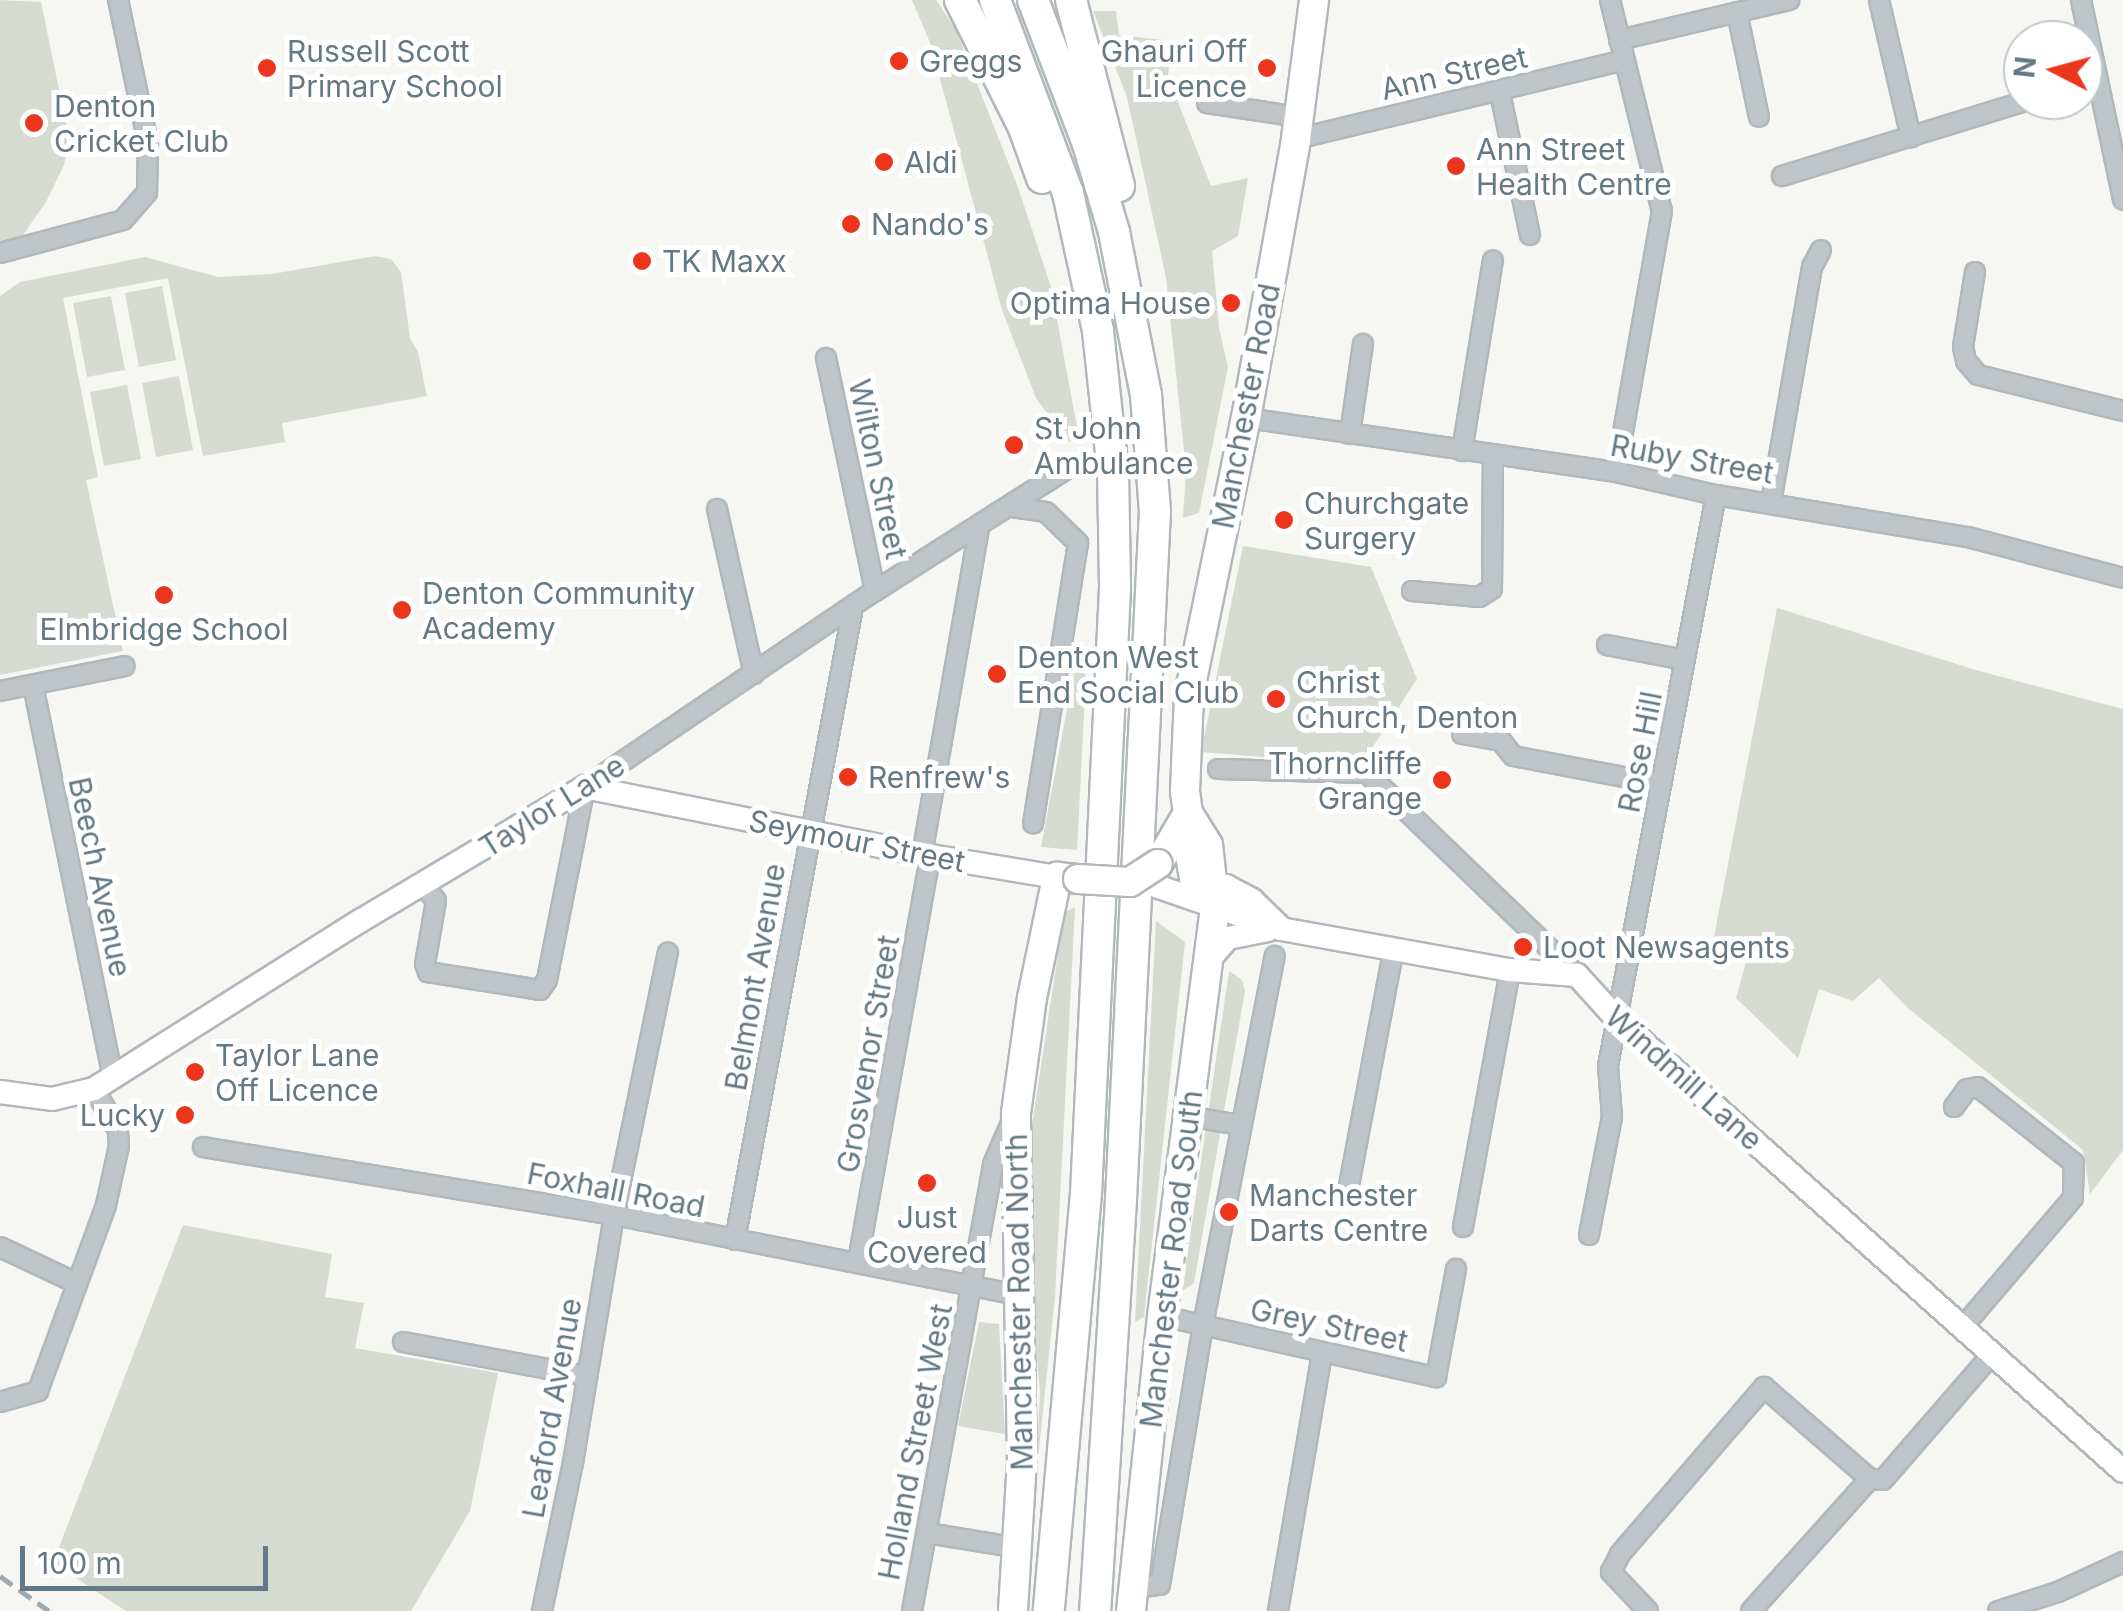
<!DOCTYPE html>
<html>
<head>
<meta charset="utf-8">
<style>
	body { margin:0 }
	#map { position:relative; width:2123px; height:1611px; overflow:hidden; background:#f6f6f2; font-family:Inter,sans-serif }
	div>[style] { position:absolute }
	[style*='--x'] { left:calc(var(--x)*1px); top:calc(var(--y)*1px); width:calc(var(--w)*1px); rotate:calc(var(--a)*1deg) }
	.green>* { inset:0; background:#d6dbd1 }
	.roads { filter:drop-shadow(2px 0 #b0b8bc) drop-shadow(-2px 0 #b0b8bc) drop-shadow(0 2px #b0b8bc) drop-shadow(0 -2px #b0b8bc) }
	.street>* { height:18px; margin:-9px; padding:0 9px; transform-origin:9px; border-radius:9px; background:#bec4c7 }
	.secondary>* { height:22px; margin:-11px; padding:0 11px; transform-origin:11px; border-radius:11px; background:#fff }
	.primary>* { height:28px; margin:-14px; padding:0 14px; transform-origin:14px; border-radius:14px; background:#fff }
	.highway>* { height:30px; margin:-15px; padding:0 15px; transform-origin:15px; border-radius:15px; background:#fff }
	.rail>* { height:5px; margin-top:-2.5px; transform-origin:0; background:repeating-linear-gradient(90deg,#9fa8ad 0 15px,transparent 0 23px) }
	.bridges { filter:drop-shadow(2px 0 #b1b8bb) drop-shadow(-2px 0 #b1b8bb) drop-shadow(0 2px #b1b8bb) drop-shadow(0 -2px #b1b8bb) }
	.primary-bridge>* { height:28px; margin:-14px; padding:0 14px; transform-origin:14px; border-radius:14px; background:#fff }
	.dots>* { width:28px; height:28px; translate:-50% -50%; box-sizing:border-box; border:5px solid #fff; border-radius:50% }
	span { translate:-50% -50%; white-space:nowrap; text-align:center; line-height:1.15; -webkit-text-stroke:10px #fff; paint-order:stroke }
	.poi-label { font-size:30px; color:#637985 }
	.left { translate:0 -50%; text-align:left }
	.right { translate:-100% -50%; text-align:right }
	.street-label { font-size:30px; color:#637985 }
	.north { position:absolute; left:2003px; top:20px; width:100px; height:100px; box-sizing:border-box; background:#fff; border:2px solid #c1c9ce; border-radius:50%; rotate:276deg; font-size:28px; font-weight:700; line-height:40px; text-align:center; color:#637985 }
	.north::after { content:''; display:block; margin:auto; width:35px; height:45px; background:#ec361c; clip-path:polygon(50% 0,100% 100%,50% 72%,0 100%) }
	.scale { position:absolute; left:20px; top:1546px; width:248px; height:45px; box-sizing:border-box; border:5px solid #637985; border-top:0; padding-left:12px; font-size:30px; line-height:35px; white-space:nowrap; color:#637985; -webkit-text-stroke:8px #fff; paint-order:stroke }
</style>
</head>
<body>
<div id="map">
	<div class="green">
		<div style="clip-path:polygon(0 0,41px 2px,69px 138px,64px 165px,46px 202px,18px 242px,0 247px)"></div>
		<div style="clip-path:polygon(912px 0,936px 0,956px 30px,1019px 190px,1051px 287px,1080px 443px,1067px 441px,1036px 398px,1002px 310px,931px 45px)"></div>
		<div style="clip-path:polygon(1093px 11px,1116px 11px,1119px 35px,1171px 41px,1168px 77px,1211px 186px,1248px 178px,1238px 236px,1212px 251px,1219px 328px,1228px 367px,1199px 513px,1183px 518px,1186px 470px,1166px 278px,1127px 97px)"></div>
		<div style="clip-path:polygon(375px 256px,391px 259px,401px 272px,410px 338px,418px 352px,427px 396px,282px 423px,285px 442px,203px 456px,168px 278px,63px 298px,98px 477px,86px 480px,123px 651px,0 675px,0 296px,20px 282px,145px 257px,218px 277px,272px 274px)"></div>
		<div style="clip-path:polygon(162px 286px,176px 360px,139px 367px,125px 293px)"></div>
		<div style="clip-path:polygon(111px 296px,125px 370px,87px 377px,73px 303px)"></div>
		<div style="clip-path:polygon(179px 376px,193px 450px,156px 457px,142px 383px)"></div>
		<div style="clip-path:polygon(127px 385px,141px 459px,104px 466px,90px 392px)"></div>
		<div style="clip-path:polygon(1243px 546px,1371px 567px,1417px 679px,1361px 765px,1201px 752px)"></div>
		<div style="clip-path:polygon(1777px 608px,1979px 671px,2123px 709px,2123px 1150px,2090px 1194px,2083px 1150px,1908px 1008px,1879px 978px,1853px 1001px,1819px 989px,1798px 1058px,1736px 998px,1748px 955px,1713px 942px)"></div>
		<div style="clip-path:polygon(1076px 662px,1086px 676px,1077px 850px,1041px 847px)"></div>
		<div style="clip-path:polygon(1075px 907px,1055px 1297px,1036px 1477px,1040px 1390px,1033px 1320px,1030px 1139px,1064px 913px)"></div>
		<div style="clip-path:polygon(1156px 921px,1185px 942px,1144px 1317px,1135px 1322px)"></div>
		<div style="clip-path:polygon(1229px 971px,1242px 980px,1245px 991px,1194px 1283px,1182px 1291px)"></div>
		<div style="clip-path:polygon(183px 1225px,332px 1254px,325px 1297px,364px 1303px,355px 1348px,498px 1373px,470px 1511px,411px 1611px,126px 1611px,53px 1563px)"></div>
		<div style="clip-path:polygon(979px 1322px,999px 1324px,1005px 1434px,958px 1426px)"></div>
	</div>
	<div class="roads">
		<div class="street">
			<div style="--x:1610;--y:0;--w:217;--a:76.2"></div>
			<div style="--x:1662;--y:211;--w:265;--a:100"></div>
			<div style="--x:1879;--y:0;--w:141;--a:76.9"></div>
			<div style="--x:2081;--y:0;--w:204;--a:78.1"></div>
			<div style="--x:1737;--y:12;--w:107;--a:78.2"></div>
			<div style="--x:1619;--y:40;--w:175;--a:-13.2"></div>
			<div style="--x:1500;--y:93;--w:145;--a:78.1"></div>
			<div style="--x:1207;--y:103;--w:92;--a:8.7"></div>
			<div style="--x:1296;--y:139;--w:337;--a:-13.5"></div>
			<div style="--x:1782;--y:176;--w:258;--a:-17.1"></div>
			<div style="--x:0;--y:253;--w:127;--a:-15"></div>
			<div style="--x:123;--y:220;--w:37;--a:-49"></div>
			<div style="--x:147;--y:192;--w:49;--a:-88.8"></div>
			<div style="--x:148;--y:143;--w:146;--a:-101.8"></div>
			<div style="--x:1975;--y:272;--w:76;--a:99.1"></div>
			<div style="--x:1963;--y:347;--w:14;--a:78"></div>
			<div style="--x:1966;--y:361;--w:18;--a:49"></div>
			<div style="--x:1978;--y:375;--w:149;--a:13.9"></div>
			<div style="--x:826;--y:358;--w:238;--a:78.1"></div>
			<div style="--x:1246;--y:418;--w:374;--a:8.3"></div>
			<div style="--x:1616;--y:472;--w:103;--a:13"></div>
			<div style="--x:1716;--y:495;--w:255;--a:9.5"></div>
			<div style="--x:1968;--y:537;--w:160;--a:14.8"></div>
			<div style="--x:1350;--y:434;--w:91;--a:-81.8"></div>
			<div style="--x:1462;--y:451;--w:193;--a:-80.8"></div>
			<div style="--x:1771;--y:502;--w:239;--a:-80.1"></div>
			<div style="--x:1812;--y:267;--w:19;--a:-62"></div>
			<div style="--x:1011;--y:507;--w:35;--a:8"></div>
			<div style="--x:1046;--y:512;--w:45;--a:44.1"></div>
			<div style="--x:1078;--y:543;--w:284;--a:99.1"></div>
			<div style="--x:717;--y:509;--w:169;--a:77.4"></div>
			<div style="--x:1412;--y:591;--w:67;--a:5.1"></div>
			<div style="--x:1479;--y:597;--w:15;--a:-32"></div>
			<div style="--x:1492;--y:589;--w:134;--a:-89.6"></div>
			<div style="--x:1607;--y:645;--w:79;--a:10.9"></div>
			<div style="--x:33;--y:685;--w:402;--a:78.5"></div>
			<div style="--x:0;--y:691;--w:127;--a:-11.3"></div>
			<div style="--x:1462;--y:734;--w:40;--a:10"></div>
			<div style="--x:1501;--y:741;--w:19;--a:51"></div>
			<div style="--x:1513;--y:756;--w:151;--a:10.7"></div>
			<div style="--x:1218;--y:769;--w:149;--a:1.5"></div>
			<div style="--x:1367;--y:773;--w:291;--a:43.9"></div>
			<div style="--x:922;--y:855;--w:336;--a:-80.1"></div>
			<div style="--x:424;--y:885;--w:20;--a:53"></div>
			<div style="--x:436;--y:901;--w:64;--a:99.9"></div>
			<div style="--x:425;--y:964;--w:9;--a:69"></div>
			<div style="--x:428;--y:972;--w:113;--a:9.1"></div>
			<div style="--x:540;--y:990;--w:12;--a:-55"></div>
			<div style="--x:547;--y:980;--w:197;--a:-78.9"></div>
			<div style="--x:585;--y:787;--w:350;--a:-34.1"></div>
			<div style="--x:875;--y:591;--w:229;--a:-32.5"></div>
			<div style="--x:1954;--y:1107;--w:22;--a:-54"></div>
			<div style="--x:1967;--y:1089;--w:11;--a:-10"></div>
			<div style="--x:1978;--y:1087;--w:122;--a:38.4"></div>
			<div style="--x:2074;--y:1163;--w:35;--a:92"></div>
			<div style="--x:2073;--y:1198;--w:171;--a:130.5"></div>
			<div style="--x:1187;--y:1116;--w:55;--a:9.5"></div>
			<div style="--x:203;--y:1147;--w:417;--a:9.4"></div>
			<div style="--x:614;--y:1215;--w:411;--a:11.2"></div>
			<div style="--x:1347;--y:1196;--w:252;--a:-79.3"></div>
			<div style="--x:1463;--y:1227;--w:261;--a:-79.6"></div>
			<div style="--x:1589;--y:1235;--w:120;--a:-79"></div>
			<div style="--x:1612;--y:1117;--w:51;--a:-94.5"></div>
			<div style="--x:1608;--y:1066;--w:581;--a:-79.29"></div>
			<div style="--x:735;--y:1240;--w:644;--a:-79.44"></div>
			<div style="--x:0;--y:1247;--w:84;--a:25.3"></div>
			<div style="--x:858;--y:1261;--w:411;--a:-79.9"></div>
			<div style="--x:1162;--y:1316;--w:281;--a:12.6"></div>
			<div style="--x:1436;--y:1377;--w:110;--a:-79.5"></div>
			<div style="--x:403;--y:1342;--w:186;--a:10.5"></div>
			<div style="--x:0;--y:1402;--w:40;--a:-16"></div>
			<div style="--x:38;--y:1391;--w:198;--a:-69.9"></div>
			<div style="--x:106;--y:1205;--w:60;--a:-77.6"></div>
			<div style="--x:119;--y:1146;--w:16;--a:-94"></div>
			<div style="--x:118;--y:1130;--w:48;--a:-120.3"></div>
			<div style="--x:927;--y:1533;--w:94;--a:9.2"></div>
			<div style="--x:1134;--y:1588;--w:26;--a:-7"></div>
			<div style="--x:1160;--y:1585;--w:264;--a:-80.6"></div>
			<div style="--x:1203;--y:1325;--w:376;--a:-79"></div>
			<div style="--x:542;--y:1611;--w:151;--a:-78.2"></div>
			<div style="--x:573;--y:1463;--w:251;--a:-80.6"></div>
			<div style="--x:614;--y:1215;--w:268;--a:-78.4"></div>
			<div style="--x:912;--y:1611;--w:454;--a:-79.7"></div>
			<div style="--x:993;--y:1164;--w:45;--a:-66.3"></div>
			<div style="--x:1278;--y:1611;--w:262;--a:-80.3"></div>
			<div style="--x:1648;--y:1611;--w:54;--a:-133.5"></div>
			<div style="--x:1611;--y:1572;--w:20;--a:-63"></div>
			<div style="--x:1620;--y:1554;--w:221;--a:-49.2"></div>
			<div style="--x:1764;--y:1387;--w:140;--a:41"></div>
			<div style="--x:1870;--y:1479;--w:13;--a:4"></div>
			<div style="--x:1883;--y:1480;--w:167;--a:-49.1"></div>
			<div style="--x:1751;--y:1611;--w:178;--a:-48"></div>
			<div style="--x:1998;--y:1611;--w:63;--a:-17.6"></div>
			<div style="--x:2058;--y:1592;--w:72;--a:-24.8"></div>
		</div>
		<div class="secondary">
			<div style="--x:1182;--y:826;--w:71;--a:80.3"></div>
			<div style="--x:1194;--y:896;--w:23;--a:-29"></div>
			<div style="--x:1214;--y:885;--w:12;--a:5"></div>
			<div style="--x:1226;--y:886;--w:30;--a:28"></div>
			<div style="--x:1252;--y:900;--w:37;--a:44"></div>
			<div style="--x:1156;--y:886;--w:132;--a:19"></div>
			<div style="--x:1281;--y:929;--w:233;--a:10.2"></div>
			<div style="--x:1510;--y:970;--w:67;--a:4.3"></div>
			<div style="--x:1577;--y:975;--w:59;--a:47.7"></div>
			<div style="--x:1617;--y:1019;--w:678;--a:41.77"></div>
			<div style="--x:1208;--y:961;--w:30;--a:-49"></div>
			<div style="--x:1228;--y:938;--w:41;--a:-11.3"></div>
			<div style="--x:0;--y:1092;--w:52;--a:7.7"></div>
			<div style="--x:52;--y:1099;--w:43;--a:-13.4"></div>
			<div style="--x:94;--y:1089;--w:315;--a:-32.3"></div>
			<div style="--x:360;--y:921;--w:262;--a:-30.8"></div>
			<div style="--x:585;--y:787;--w:352;--a:11.3"></div>
			<div style="--x:930;--y:856;--w:129;--a:9.4"></div>
		</div>
		<div class="primary">
			<div style="--x:1158;--y:864;--w:59;--a:-59.5"></div>
			<div style="--x:1013;--y:1611;--w:150;--a:-86.6"></div>
			<div style="--x:1022;--y:1461;--w:348;--a:-91"></div>
			<div style="--x:1016;--y:1113;--w:116;--a:-82.1"></div>
			<div style="--x:1032;--y:998;--w:124;--a:-78.3"></div>
			<div style="--x:1057;--y:877;--w:21;--a:5"></div>
			<div style="--x:1131;--y:1611;--w:297;--a:-84"></div>
			<div style="--x:1162;--y:1316;--w:411;--a:-82.6"></div>
			<div style="--x:1215;--y:908;--w:63;--a:-96.3"></div>
			<div style="--x:1208;--y:845;--w:38;--a:-122"></div>
			<div style="--x:1188;--y:813;--w:22;--a:-98"></div>
			<div style="--x:1185;--y:791;--w:96;--a:-87.6"></div>
			<div style="--x:1189;--y:695;--w:283;--a:-78.4"></div>
			<div style="--x:1246;--y:418;--w:283;--a:-79.8"></div>
			<div style="--x:1296;--y:139;--w:140;--a:-82.6"></div>
		</div>
		<div class="highway">
			<div style="--x:960;--y:0;--w:143;--a:63.4"></div>
			<div style="--x:1024;--y:128;--w:53;--a:70.2"></div>
			<div style="--x:995;--y:0;--w:206;--a:69.3"></div>
			<div style="--x:1068;--y:193;--w:141;--a:77.7"></div>
			<div style="--x:1098;--y:331;--w:141;--a:83.9"></div>
			<div style="--x:1113;--y:471;--w:117;--a:89"></div>
			<div style="--x:1115;--y:588;--w:606;--a:92.74"></div>
			<div style="--x:1086;--y:1193;--w:420;--a:95.1"></div>
			<div style="--x:1033;--y:0;--w:154;--a:69.1"></div>
			<div style="--x:1088;--y:144;--w:92;--a:73.5"></div>
			<div style="--x:1114;--y:232;--w:166;--a:78.9"></div>
			<div style="--x:1146;--y:395;--w:116;--a:85.6"></div>
			<div style="--x:1155;--y:511;--w:690;--a:92.83"></div>
			<div style="--x:1121;--y:1200;--w:412;--a:93.6"></div>
			<div style="--x:1071;--y:0;--w:192;--a:75.5"></div>
		</div>
	</div>
	<div class="rail">
		<div style="--x:0;--y:1576;--w:60;--a:35.5"></div>
	</div>
	<div class="bridges">
		<div class="primary-bridge">
			<div style="--x:1078;--y:879;--w:52;--a:3.3"></div>
			<div style="--x:1130;--y:882;--w:33;--a:-33"></div>
		</div>
	</div>
	<div class="dots">
		<div style="left:899px;top:61px;background:#ec361c"></div>
		<div style="left:267px;top:68px;background:#ec361c"></div>
		<div style="left:1267px;top:68px;background:#ec361c"></div>
		<div style="left:34px;top:123px;background:#ec361c"></div>
		<div style="left:884px;top:162px;background:#ec361c"></div>
		<div style="left:1456px;top:166px;background:#ec361c"></div>
		<div style="left:851px;top:224px;background:#ec361c"></div>
		<div style="left:642px;top:261px;background:#ec361c"></div>
		<div style="left:1231px;top:303px;background:#ec361c"></div>
		<div style="left:1014px;top:445px;background:#ec361c"></div>
		<div style="left:1284px;top:520px;background:#ec361c"></div>
		<div style="left:164px;top:595px;background:#ec361c"></div>
		<div style="left:402px;top:610px;background:#ec361c"></div>
		<div style="left:997px;top:674px;background:#ec361c"></div>
		<div style="left:1276px;top:699px;background:#ec361c"></div>
		<div style="left:848px;top:777px;background:#ec361c"></div>
		<div style="left:1442px;top:780px;background:#ec361c"></div>
		<div style="left:1523px;top:947px;background:#ec361c"></div>
		<div style="left:195px;top:1072px;background:#ec361c"></div>
		<div style="left:185px;top:1115px;background:#ec361c"></div>
		<div style="left:927px;top:1183px;background:#ec361c"></div>
		<div style="left:1229px;top:1212px;background:#ec361c"></div>
	</div>
	<div class="poi-label">
		<span class="left" style="left:287px;top:68px">Russell Scott<br>Primary School</span>
		<span class="right" style="left:1247px;top:68px">Ghauri Off<br>Licence</span>
		<span class="left" style="left:919px;top:61px">Greggs</span>
		<span class="left" style="left:54px;top:123px">Denton<br>Cricket Club</span>
		<span class="left" style="left:1476px;top:166px">Ann Street<br>Health Centre</span>
		<span class="left" style="left:904px;top:162px">Aldi</span>
		<span class="left" style="left:871px;top:224px">Nando's</span>
		<span class="left" style="left:662px;top:261px">TK Maxx</span>
		<span class="right" style="left:1211px;top:303px">Optima House</span>
		<span class="left" style="left:1034px;top:445px">St John<br>Ambulance</span>
		<span class="left" style="left:1304px;top:520px">Churchgate<br>Surgery</span>
		<span class="left" style="left:422px;top:610px">Denton Community<br>Academy</span>
		<span style="left:164px;top:629px">Elmbridge School</span>
		<span class="left" style="left:1017px;top:674px">Denton West<br>End Social Club</span>
		<span class="left" style="left:1296px;top:699px">Christ<br>Church, Denton</span>
		<span class="right" style="left:1422px;top:780px">Thorncliffe<br>Grange</span>
		<span class="left" style="left:868px;top:777px">Renfrew's</span>
		<span class="left" style="left:1543px;top:947px">Loot Newsagents</span>
		<span class="left" style="left:215px;top:1072px">Taylor Lane<br>Off Licence</span>
		<span class="right" style="left:165px;top:1115px">Lucky</span>
		<span class="left" style="left:1249px;top:1212px">Manchester<br>Darts Centre</span>
		<span style="left:927px;top:1234px">Just<br>Covered</span>
	</div>
	<div class="street-label">
		<span style="left:1454px;top:73px;rotate:-13deg">Ann Street</span>
		<span style="left:1246px;top:406px;rotate:-79deg">Manchester Road</span>
		<span style="left:1692px;top:459px;rotate:10deg">Ruby Street</span>
		<span style="left:878px;top:469px;rotate:78deg">Wilton Street</span>
		<span style="left:1640px;top:752px;rotate:-79deg">Rose Hill</span>
		<span style="left:552px;top:806px;rotate:-32deg">Taylor Lane</span>
		<span style="left:857px;top:841px;rotate:11deg">Seymour Street</span>
		<span style="left:100px;top:877px;rotate:78deg">Beech Avenue</span>
		<span style="left:755px;top:977px;rotate:-80deg">Belmont Avenue</span>
		<span style="left:868px;top:1054px;rotate:-80deg">Grosvenor Street</span>
		<span style="left:1684px;top:1078px;rotate:42deg">Windmill Lane</span>
		<span style="left:616px;top:1190px;rotate:11deg">Foxhall Road</span>
		<span style="left:1171px;top:1259px;rotate:-83deg">Manchester Road South</span>
		<span style="left:1019px;top:1302px;rotate:-91deg">Manchester Road North</span>
		<span style="left:1329px;top:1325px;rotate:12deg">Grey Street</span>
		<span style="left:552px;top:1408px;rotate:-80deg">Leaford Avenue</span>
		<span style="left:915px;top:1442px;rotate:-79deg">Holland Street West</span>
	</div>
	<div class="north">N</div>
	<div class="scale">100 m</div>
</div>
</body>
</html>
